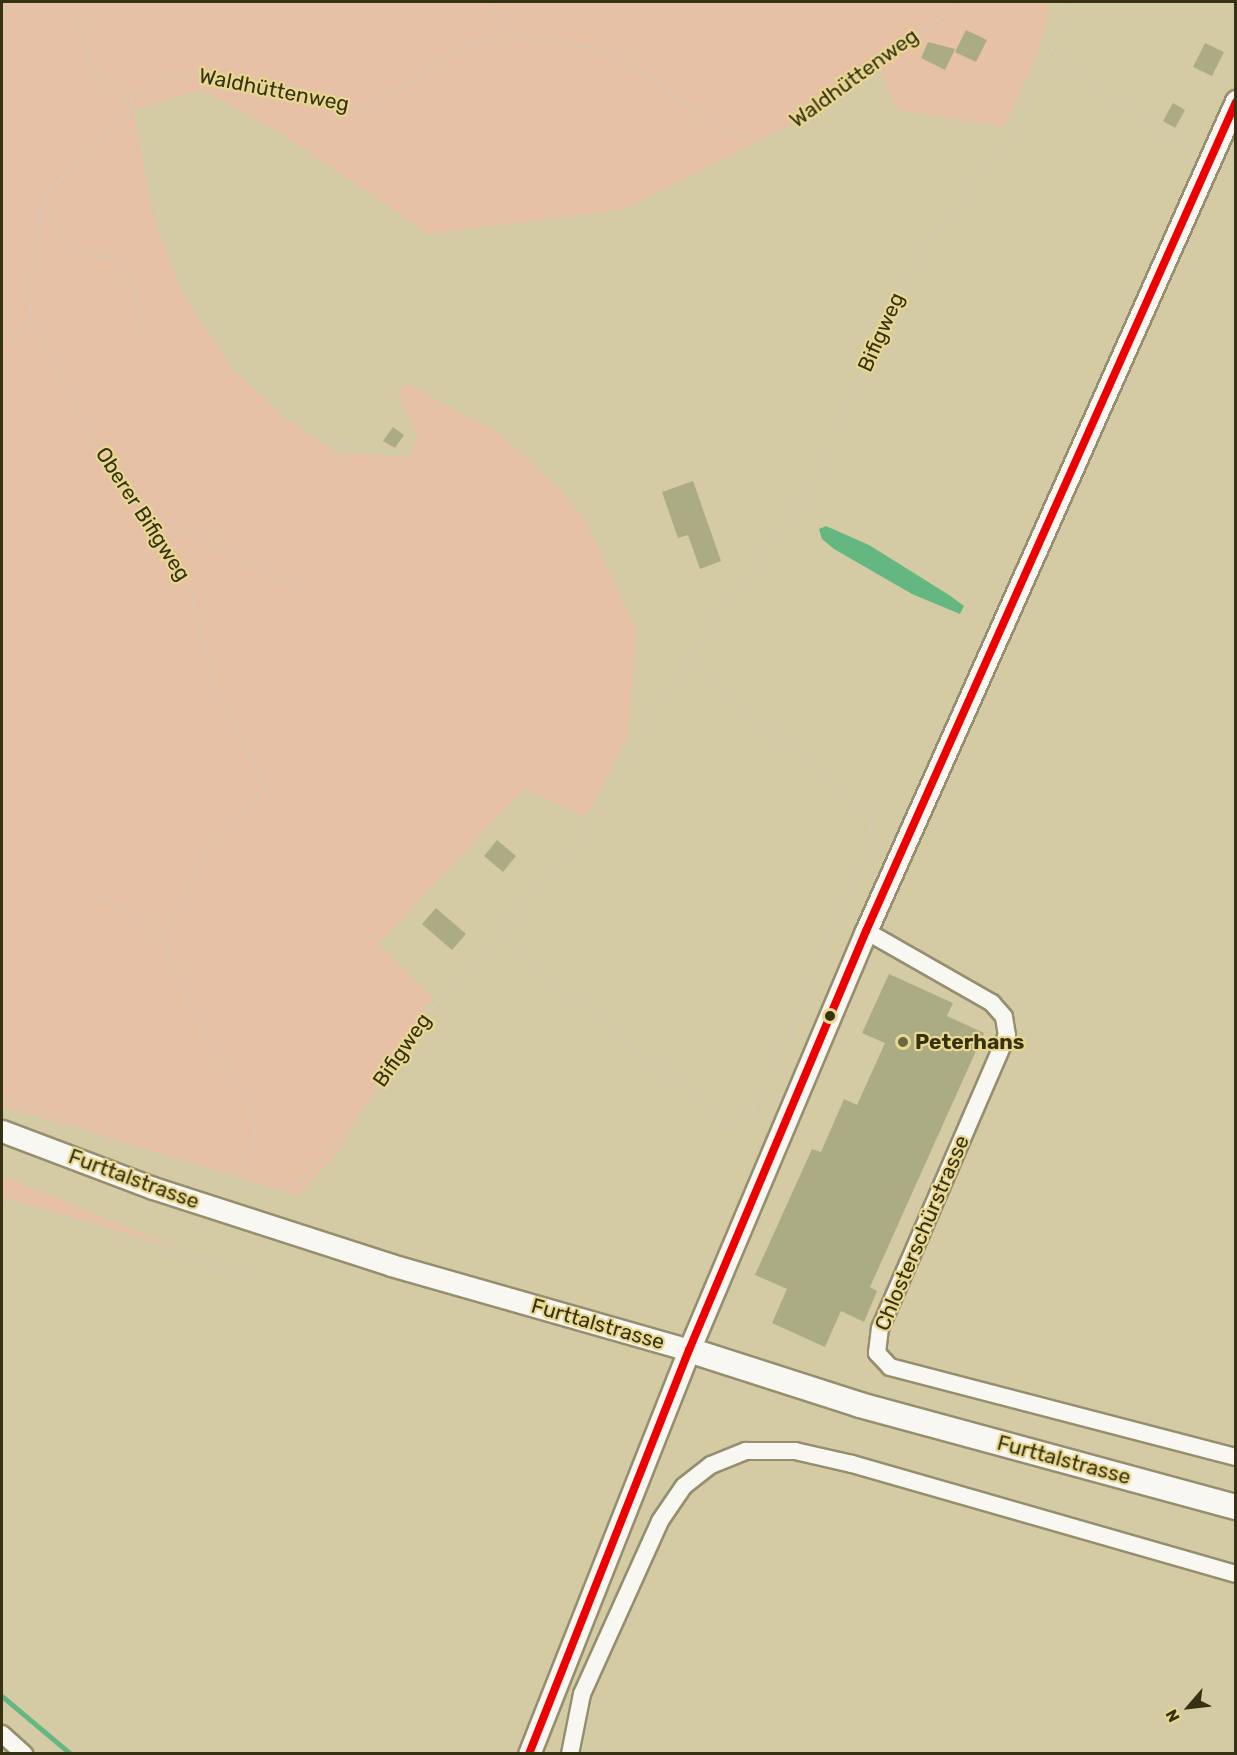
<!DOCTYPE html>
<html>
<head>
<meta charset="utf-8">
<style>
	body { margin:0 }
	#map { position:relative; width:1237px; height:1755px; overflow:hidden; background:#d4cba4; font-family:Rubik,sans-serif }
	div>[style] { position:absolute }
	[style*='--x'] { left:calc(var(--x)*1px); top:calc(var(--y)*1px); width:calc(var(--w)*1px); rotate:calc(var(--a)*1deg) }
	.green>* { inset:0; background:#e6c1a6 }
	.water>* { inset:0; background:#64b781 }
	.stream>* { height:4.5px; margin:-2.25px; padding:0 2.25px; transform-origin:2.25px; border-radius:2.25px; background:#64b781 }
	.building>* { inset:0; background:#acac84 }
	.path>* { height:3px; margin-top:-1.5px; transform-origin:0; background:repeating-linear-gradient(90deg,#cfccc0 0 1.5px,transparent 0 6px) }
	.roads { filter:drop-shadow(2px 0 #958e6f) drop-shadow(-2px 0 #958e6f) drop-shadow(0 2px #958e6f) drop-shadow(0 -2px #958e6f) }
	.minor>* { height:16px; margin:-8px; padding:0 8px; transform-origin:8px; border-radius:8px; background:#f9f7f1 }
	.major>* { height:21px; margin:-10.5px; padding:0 10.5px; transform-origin:10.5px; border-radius:10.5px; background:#f9f7f1 }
	.highway>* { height:24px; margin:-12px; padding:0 12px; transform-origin:12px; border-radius:12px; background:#f9f7f1 }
	.bus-1>* { height:8px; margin:-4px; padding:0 4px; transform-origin:4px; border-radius:4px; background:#e00 }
	.dots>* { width:16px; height:16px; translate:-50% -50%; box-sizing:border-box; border:3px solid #e8d890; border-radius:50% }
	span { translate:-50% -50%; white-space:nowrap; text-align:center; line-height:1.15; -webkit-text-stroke:4.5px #e8d890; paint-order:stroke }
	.street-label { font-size:21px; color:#373113 }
	.poi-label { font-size:21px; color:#373113; font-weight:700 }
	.left { translate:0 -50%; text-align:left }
	.frame { position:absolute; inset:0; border:3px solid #373113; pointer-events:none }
	.north { position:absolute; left:1159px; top:1677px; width:60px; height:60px; -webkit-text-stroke:4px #e8d890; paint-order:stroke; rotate:242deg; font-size:16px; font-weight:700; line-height:24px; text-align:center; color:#373113 }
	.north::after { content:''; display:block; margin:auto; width:21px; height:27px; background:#373113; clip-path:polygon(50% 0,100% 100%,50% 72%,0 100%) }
</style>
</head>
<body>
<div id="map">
	<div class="green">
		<div style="clip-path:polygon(2px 2px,1050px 2px,1038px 53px,1004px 127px,897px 110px,876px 60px,785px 128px,623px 210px,429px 234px,281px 133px,202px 90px,134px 110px,152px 212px,182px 293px,233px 369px,285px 418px,338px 453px,410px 457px,417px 434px,398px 394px,405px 383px,499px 433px,559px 488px,585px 520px,637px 631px,627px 738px,586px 818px,525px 788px,378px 944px,433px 997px,336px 1154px,298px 1195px,2px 1106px)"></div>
		<div style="clip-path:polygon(2px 1175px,11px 1179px,182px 1250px,2px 1197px)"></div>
	</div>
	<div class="water">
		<div style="clip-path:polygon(826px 526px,869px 545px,949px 595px,964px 606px,960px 614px,912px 594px,834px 549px,822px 539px,819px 529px)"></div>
	</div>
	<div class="stream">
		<div style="--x:2;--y:1696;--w:90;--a:40"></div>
	</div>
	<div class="building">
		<div style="clip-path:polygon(966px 30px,987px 40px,976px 62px,955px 52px)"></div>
		<div style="clip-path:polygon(928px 42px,955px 49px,945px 70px,921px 58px)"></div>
		<div style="clip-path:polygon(1205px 43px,1224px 52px,1212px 76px,1193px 67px)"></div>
		<div style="clip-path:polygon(1173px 103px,1185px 110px,1175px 128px,1163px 121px)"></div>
		<div style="clip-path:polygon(393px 427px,404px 435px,395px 448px,383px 441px)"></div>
		<div style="clip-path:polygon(693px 481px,721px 561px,700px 569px,688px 535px,678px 538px,662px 492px)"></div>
		<div style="clip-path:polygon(497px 840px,516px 856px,503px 872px,484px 856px)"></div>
		<div style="clip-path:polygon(436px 908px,466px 934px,452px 950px,422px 924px)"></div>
		<div style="clip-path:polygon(889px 974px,953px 1003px,947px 1016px,984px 1033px,870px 1287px,877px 1291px,864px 1322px,841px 1311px,825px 1347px,772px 1323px,787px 1289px,755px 1275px,812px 1149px,821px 1152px,844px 1099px,857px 1105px,885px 1043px,862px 1033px)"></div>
	</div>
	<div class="path">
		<div style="--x:72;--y:2;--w:76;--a:71.6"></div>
		<div style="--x:96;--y:74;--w:40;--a:41"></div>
		<div style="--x:126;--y:100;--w:51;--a:-26.6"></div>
		<div style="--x:172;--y:77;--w:29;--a:-10"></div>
		<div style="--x:201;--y:72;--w:162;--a:12.5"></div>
		<div style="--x:359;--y:107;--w:29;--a:-18"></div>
		<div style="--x:387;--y:98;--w:90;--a:-34.6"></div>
		<div style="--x:461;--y:47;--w:34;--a:-14"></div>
		<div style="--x:494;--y:39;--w:56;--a:0"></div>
		<div style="--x:550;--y:39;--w:68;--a:11.8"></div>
		<div style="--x:617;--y:53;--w:130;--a:36.3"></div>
		<div style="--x:722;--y:130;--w:31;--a:15"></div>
		<div style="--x:752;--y:138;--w:38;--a:-15"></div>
		<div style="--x:789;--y:128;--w:27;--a:-31"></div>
		<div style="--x:812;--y:114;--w:186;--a:-36.9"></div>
		<div style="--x:490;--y:2;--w:49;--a:47.5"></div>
		<div style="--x:1051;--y:47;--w:39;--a:48"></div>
		<div style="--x:1077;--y:76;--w:139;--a:32.7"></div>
		<div style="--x:132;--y:101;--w:14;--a:102"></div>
		<div style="--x:129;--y:115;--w:91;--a:137.7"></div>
		<div style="--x:62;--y:176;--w:33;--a:128"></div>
		<div style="--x:42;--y:202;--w:97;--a:98.3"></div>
		<div style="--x:28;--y:298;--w:20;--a:79"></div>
		<div style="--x:32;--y:318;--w:152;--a:62.9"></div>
		<div style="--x:101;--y:453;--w:162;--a:56.3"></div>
		<div style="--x:191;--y:588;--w:97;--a:77.5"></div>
		<div style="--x:212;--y:683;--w:118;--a:62.1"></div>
		<div style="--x:267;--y:787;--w:82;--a:137"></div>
		<div style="--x:207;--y:843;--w:46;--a:110.4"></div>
		<div style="--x:191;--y:886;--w:60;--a:119.1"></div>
		<div style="--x:162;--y:938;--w:108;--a:65.3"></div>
		<div style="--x:207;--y:1036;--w:87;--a:57.2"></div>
		<div style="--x:254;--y:1109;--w:35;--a:90"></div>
		<div style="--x:254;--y:1144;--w:47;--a:121"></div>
		<div style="--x:133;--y:103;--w:152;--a:76.7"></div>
		<div style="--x:168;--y:251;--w:63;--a:64.7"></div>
		<div style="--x:195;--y:308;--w:73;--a:55"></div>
		<div style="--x:237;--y:368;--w:69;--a:42.7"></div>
		<div style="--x:288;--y:415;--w:57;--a:32.9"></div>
		<div style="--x:336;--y:446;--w:63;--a:6.3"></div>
		<div style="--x:42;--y:202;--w:56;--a:56.6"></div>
		<div style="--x:73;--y:249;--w:37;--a:13"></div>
		<div style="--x:109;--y:257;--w:13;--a:42"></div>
		<div style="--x:119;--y:266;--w:21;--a:53"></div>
		<div style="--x:132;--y:283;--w:50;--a:76.2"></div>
		<div style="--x:2;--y:342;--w:19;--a:-18"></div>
		<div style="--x:20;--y:336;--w:22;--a:-56"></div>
		<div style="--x:122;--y:480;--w:54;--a:43.5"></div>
		<div style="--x:161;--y:517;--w:161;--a:26.9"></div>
		<div style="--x:685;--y:660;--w:203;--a:-53.4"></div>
		<div style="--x:806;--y:497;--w:252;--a:-65.6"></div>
		<div style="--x:910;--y:268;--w:171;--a:-52.6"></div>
		<div style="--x:1014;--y:132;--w:142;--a:-66"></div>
		<div style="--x:94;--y:893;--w:40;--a:26.6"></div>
		<div style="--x:130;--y:911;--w:42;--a:40.2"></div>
		<div style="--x:500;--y:936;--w:288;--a:39.8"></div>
		<div style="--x:721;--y:1120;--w:12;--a:14"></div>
		<div style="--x:733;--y:1123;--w:26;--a:-36"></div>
		<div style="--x:754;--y:1108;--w:85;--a:-63.4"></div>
		<div style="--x:792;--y:1032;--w:125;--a:-69"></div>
		<div style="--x:2;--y:1096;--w:220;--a:21.9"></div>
		<div style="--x:206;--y:1178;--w:66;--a:11.3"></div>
		<div style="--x:271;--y:1191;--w:32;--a:-18"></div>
		<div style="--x:301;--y:1181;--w:57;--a:-46.4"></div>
		<div style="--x:340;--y:1140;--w:169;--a:-55.1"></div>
		<div style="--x:437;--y:1001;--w:91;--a:-45.9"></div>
		<div style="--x:500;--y:936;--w:132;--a:-51.1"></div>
		<div style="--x:583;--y:833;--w:201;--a:-59.5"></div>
		<div style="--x:685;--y:660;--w:238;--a:39.7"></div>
		<div style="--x:868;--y:812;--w:33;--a:78"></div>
		<div style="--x:875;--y:844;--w:81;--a:118.2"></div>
		<div style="--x:837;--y:915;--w:18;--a:27"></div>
		<div style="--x:2;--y:1199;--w:261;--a:17.2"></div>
	</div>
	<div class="roads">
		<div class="minor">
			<div style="--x:866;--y:931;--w:145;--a:29.7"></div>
			<div style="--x:992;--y:1003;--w:18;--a:49"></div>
			<div style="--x:1004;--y:1017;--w:18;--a:81"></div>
			<div style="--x:1007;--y:1035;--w:319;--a:113.4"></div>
			<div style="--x:880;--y:1328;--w:25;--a:97"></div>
			<div style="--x:877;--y:1353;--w:19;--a:47"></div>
			<div style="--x:890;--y:1367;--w:358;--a:14.6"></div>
			<div style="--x:2;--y:1734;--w:30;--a:42"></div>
			<div style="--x:570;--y:1754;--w:61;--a:-78.7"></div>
			<div style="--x:582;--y:1694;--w:190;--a:-65.7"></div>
			<div style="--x:660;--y:1521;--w:42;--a:-55.6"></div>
			<div style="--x:684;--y:1486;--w:34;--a:-38"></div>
			<div style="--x:711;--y:1465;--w:38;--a:-22"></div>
			<div style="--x:746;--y:1451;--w:49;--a:0"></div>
			<div style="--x:795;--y:1451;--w:58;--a:12.8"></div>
			<div style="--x:852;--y:1464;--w:399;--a:16"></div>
		</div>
		<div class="major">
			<div style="--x:2;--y:1131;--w:161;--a:20.7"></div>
			<div style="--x:153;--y:1188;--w:250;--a:17.9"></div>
			<div style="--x:391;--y:1265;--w:310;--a:15.9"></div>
			<div style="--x:529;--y:1754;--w:435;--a:-68.4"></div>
			<div style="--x:689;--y:1350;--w:455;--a:-67.1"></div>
			<div style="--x:866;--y:931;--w:909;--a:-65.97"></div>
		</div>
		<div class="highway">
			<div style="--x:689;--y:1350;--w:180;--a:17.8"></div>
			<div style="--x:860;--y:1405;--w:390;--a:15.2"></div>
		</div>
	</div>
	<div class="bus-1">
		<div style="--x:529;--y:1754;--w:435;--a:-68.4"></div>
		<div style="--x:689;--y:1350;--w:455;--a:-67.1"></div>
		<div style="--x:866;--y:931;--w:908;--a:-65.95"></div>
	</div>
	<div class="dots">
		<div style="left:830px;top:1016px;background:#373113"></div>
		<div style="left:903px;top:1042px;background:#6e6746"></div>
	</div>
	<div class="street-label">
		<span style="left:854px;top:78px;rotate:-36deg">Waldhüttenweg</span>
		<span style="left:274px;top:90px;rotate:11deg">Waldhüttenweg</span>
		<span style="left:881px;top:332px;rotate:-66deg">Bifigweg</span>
		<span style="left:143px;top:514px;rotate:57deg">Oberer Bifigweg</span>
		<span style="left:402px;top:1050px;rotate:-55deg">Bifigweg</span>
		<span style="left:134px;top:1179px;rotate:20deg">Furttalstrasse</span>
		<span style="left:922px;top:1233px;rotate:-67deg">Chlosterschürstrasse</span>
		<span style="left:598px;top:1324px;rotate:16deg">Furttalstrasse</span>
		<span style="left:1064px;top:1460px;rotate:15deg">Furttalstrasse</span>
	</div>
	<div class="poi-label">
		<span class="left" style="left:915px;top:1042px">Peterhans</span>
	</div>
	<div class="frame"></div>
	<div class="north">N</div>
</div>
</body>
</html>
